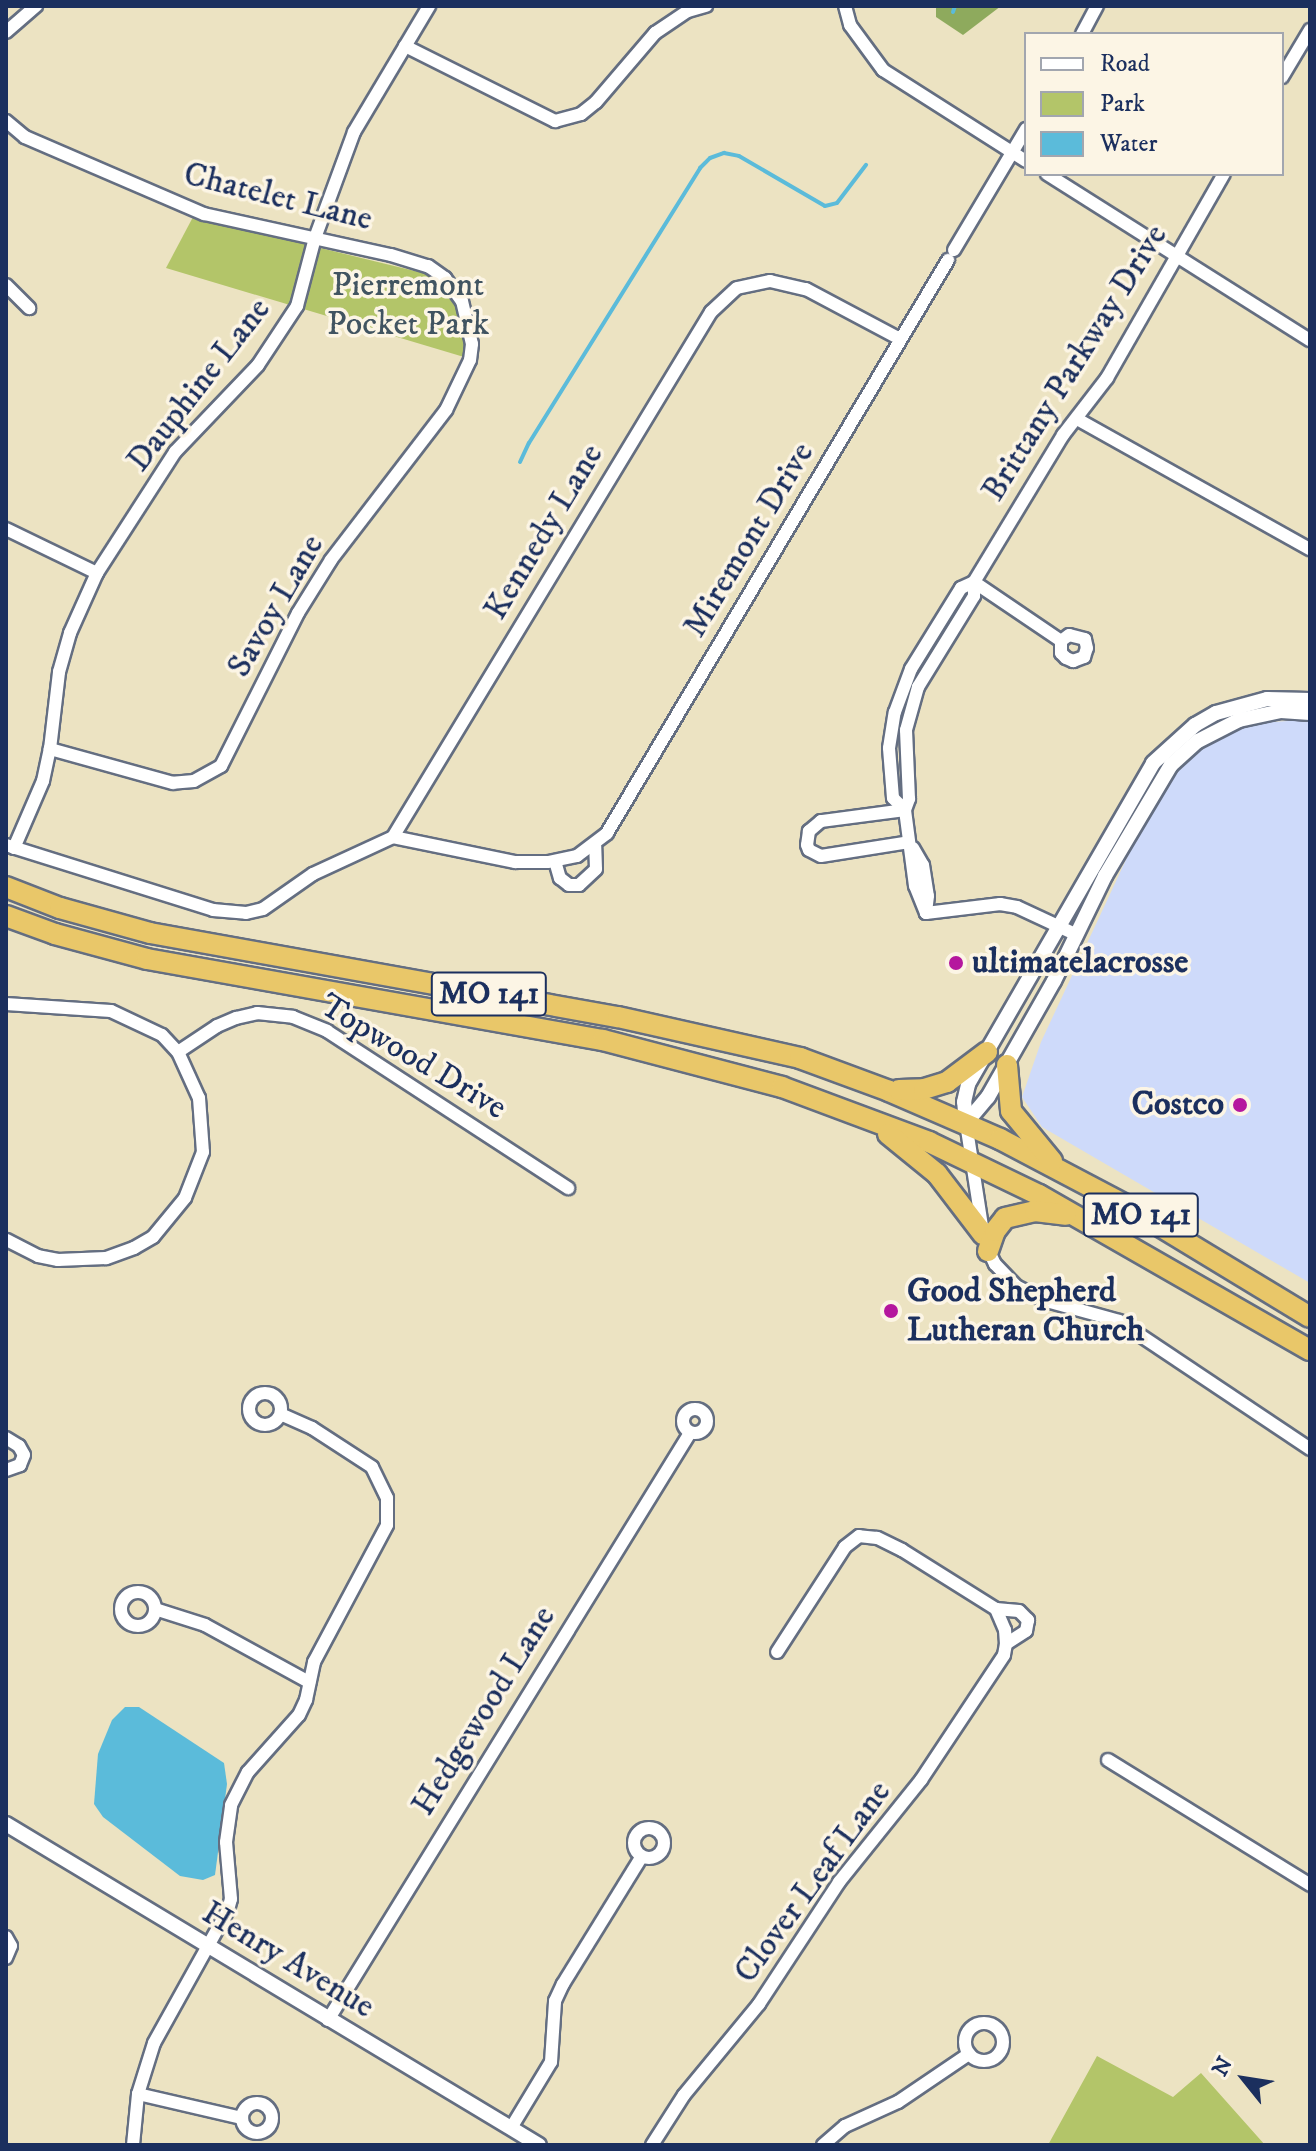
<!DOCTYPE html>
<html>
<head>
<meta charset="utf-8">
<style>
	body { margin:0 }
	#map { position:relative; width:1316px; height:2151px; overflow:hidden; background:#ece3c2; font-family:"IM FELL DW Pica",serif }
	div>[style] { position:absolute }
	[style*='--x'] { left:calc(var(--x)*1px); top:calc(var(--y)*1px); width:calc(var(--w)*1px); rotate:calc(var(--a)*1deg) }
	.built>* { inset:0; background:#cedafa }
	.green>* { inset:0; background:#b3c569 }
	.forest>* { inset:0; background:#8eaa5d }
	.water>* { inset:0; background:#5bbbda }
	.stream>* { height:4px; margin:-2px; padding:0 2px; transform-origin:2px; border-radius:2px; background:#5bbbda }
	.roads { filter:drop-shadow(2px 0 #646e81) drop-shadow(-2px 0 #646e81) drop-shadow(0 2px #646e81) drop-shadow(0 -2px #646e81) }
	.minor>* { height:12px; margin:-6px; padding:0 6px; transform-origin:6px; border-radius:6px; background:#fff }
	.minor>.ring { margin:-6px; padding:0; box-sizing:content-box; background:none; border:12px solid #fff; border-radius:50% }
	.tertiary>* { height:14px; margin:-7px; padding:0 7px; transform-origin:7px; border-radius:7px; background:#fff }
	.trunk>* { height:20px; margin:-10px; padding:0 10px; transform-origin:10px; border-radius:10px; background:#e9c769 }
	.dots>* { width:22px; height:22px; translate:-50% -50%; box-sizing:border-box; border:4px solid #fcf5e5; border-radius:50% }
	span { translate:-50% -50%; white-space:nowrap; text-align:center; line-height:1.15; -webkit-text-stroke:7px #fcf5e5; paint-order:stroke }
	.shield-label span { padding:2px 6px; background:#fcf5e5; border:2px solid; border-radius:6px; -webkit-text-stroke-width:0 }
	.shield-label { font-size:32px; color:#1b2f5e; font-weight:700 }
	.street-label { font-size:34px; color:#1b2f5e }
	.park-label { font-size:34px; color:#415461 }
	.poi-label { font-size:34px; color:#1b2f5e; font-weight:700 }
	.left { translate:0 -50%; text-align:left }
	.right { translate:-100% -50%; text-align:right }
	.frame { position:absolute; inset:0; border:8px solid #1b2f5e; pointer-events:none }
	.legend { position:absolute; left:1024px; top:32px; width:260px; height:144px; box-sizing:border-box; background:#fcf5e5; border:2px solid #a2a6af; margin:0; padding:10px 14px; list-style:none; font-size:24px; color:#1b2f5e }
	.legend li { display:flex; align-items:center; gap:16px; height:40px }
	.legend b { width:40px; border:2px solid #a2a6af }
	.north { position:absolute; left:1204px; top:2039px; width:80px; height:80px; -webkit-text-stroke:6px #fcf5e5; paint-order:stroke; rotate:300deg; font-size:22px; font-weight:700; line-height:32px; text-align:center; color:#1b2f5e }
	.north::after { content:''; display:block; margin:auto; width:28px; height:36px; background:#1b2f5e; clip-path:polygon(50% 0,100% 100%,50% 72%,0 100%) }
</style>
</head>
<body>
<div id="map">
	<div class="built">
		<div style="clip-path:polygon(1306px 720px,1310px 721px,1310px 1283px,1042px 1127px,1022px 1097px,1041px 1042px,1131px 849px,1170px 781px,1200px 745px,1251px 723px)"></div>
	</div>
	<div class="green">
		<div style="clip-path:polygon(193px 217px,423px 273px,439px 283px,459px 310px,466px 339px,464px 357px,166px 268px)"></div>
		<div style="clip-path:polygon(1097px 2056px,1173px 2097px,1201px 2073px,1265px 2145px,1048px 2145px)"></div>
	</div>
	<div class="forest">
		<div style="clip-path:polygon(936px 6px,1001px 6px,963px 35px,936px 17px)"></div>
	</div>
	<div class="water">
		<div style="clip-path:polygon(125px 1707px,139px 1707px,224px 1763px,227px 1784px,215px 1875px,203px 1880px,180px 1876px,103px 1817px,94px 1804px,98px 1754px,112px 1720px)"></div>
	</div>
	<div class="stream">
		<div style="--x:953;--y:12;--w:6;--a:-72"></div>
		<div style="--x:520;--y:462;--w:21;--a:-65"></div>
		<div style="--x:529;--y:443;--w:324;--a:-58.1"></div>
		<div style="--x:700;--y:168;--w:14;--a:-45"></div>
		<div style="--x:710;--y:158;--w:15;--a:-20"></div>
		<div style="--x:724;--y:153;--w:15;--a:11"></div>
		<div style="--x:739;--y:156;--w:99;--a:30.2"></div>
		<div style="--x:825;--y:206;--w:12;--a:-14"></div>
		<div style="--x:837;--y:203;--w:48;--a:-52.7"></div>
	</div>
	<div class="roads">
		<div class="minor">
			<div style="--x:845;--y:6;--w:20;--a:75"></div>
			<div style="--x:850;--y:25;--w:56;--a:53.7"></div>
			<div style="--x:883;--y:70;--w:169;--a:32.5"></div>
			<div style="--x:6;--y:32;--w:40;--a:-41"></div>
			<div style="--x:1082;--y:34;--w:32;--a:-62"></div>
			<div style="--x:405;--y:46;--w:168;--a:26.6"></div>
			<div style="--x:555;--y:121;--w:27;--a:-15"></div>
			<div style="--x:581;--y:114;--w:19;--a:-39"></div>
			<div style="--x:596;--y:102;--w:91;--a:-49.5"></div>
			<div style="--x:655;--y:33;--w:40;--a:-34"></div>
			<div style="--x:688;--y:11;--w:19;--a:-16"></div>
			<div style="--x:1282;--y:77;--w:55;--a:-59.2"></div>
			<div style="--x:6;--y:121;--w:25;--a:40"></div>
			<div style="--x:25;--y:137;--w:195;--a:23.3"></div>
			<div style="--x:204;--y:214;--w:191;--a:12.4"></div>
			<div style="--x:391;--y:255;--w:39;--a:17"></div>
			<div style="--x:428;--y:266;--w:21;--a:35"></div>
			<div style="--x:445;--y:278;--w:29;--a:54"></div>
			<div style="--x:462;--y:301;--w:44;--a:76.9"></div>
			<div style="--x:472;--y:344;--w:16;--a:97"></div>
			<div style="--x:470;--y:360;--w:55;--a:115.6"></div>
			<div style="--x:446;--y:410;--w:189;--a:127.5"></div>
			<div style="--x:331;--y:560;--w:62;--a:121.9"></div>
			<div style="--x:298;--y:613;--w:171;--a:116.7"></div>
			<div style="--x:221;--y:766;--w:31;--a:151"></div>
			<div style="--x:194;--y:781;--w:21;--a:175"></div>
			<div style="--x:173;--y:783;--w:128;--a:-164.5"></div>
			<div style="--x:1047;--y:174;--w:311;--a:32.3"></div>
			<div style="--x:954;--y:250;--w:141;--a:-59.2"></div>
			<div style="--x:6;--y:285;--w:33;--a:45"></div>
			<div style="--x:1077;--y:419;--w:267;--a:29.2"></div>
			<div style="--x:6;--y:529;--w:101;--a:25.8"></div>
			<div style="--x:974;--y:582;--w:105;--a:34.1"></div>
			<div style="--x:1061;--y:641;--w:12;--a:90"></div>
			<div style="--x:1061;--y:653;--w:7;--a:45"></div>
			<div style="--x:1066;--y:658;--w:8;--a:23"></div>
			<div style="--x:1073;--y:661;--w:12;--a:-20"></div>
			<div style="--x:1084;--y:657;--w:9;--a:-72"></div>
			<div style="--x:1087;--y:648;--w:9;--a:-103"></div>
			<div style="--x:1085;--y:639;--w:16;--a:-166"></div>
			<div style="--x:1069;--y:635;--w:10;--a:143"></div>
			<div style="--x:905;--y:810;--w:17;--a:-135"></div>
			<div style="--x:893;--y:798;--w:50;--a:-94.6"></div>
			<div style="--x:889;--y:748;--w:36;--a:-81"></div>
			<div style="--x:895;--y:712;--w:46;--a:-69.6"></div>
			<div style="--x:911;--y:669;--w:95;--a:-58.3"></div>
			<div style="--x:961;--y:588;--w:14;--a:-25"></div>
			<div style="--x:905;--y:810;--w:85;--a:172.5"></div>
			<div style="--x:821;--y:821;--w:16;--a:140"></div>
			<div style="--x:809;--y:831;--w:14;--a:98"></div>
			<div style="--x:807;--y:845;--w:5;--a:68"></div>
			<div style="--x:809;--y:850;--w:13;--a:27"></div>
			<div style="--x:821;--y:856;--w:89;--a:-9"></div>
			<div style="--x:393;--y:837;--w:125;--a:11.6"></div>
			<div style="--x:515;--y:862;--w:33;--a:0"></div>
			<div style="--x:548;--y:862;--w:30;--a:-12"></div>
			<div style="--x:577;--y:856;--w:38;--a:-37"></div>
			<div style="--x:607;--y:833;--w:667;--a:-59.24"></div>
			<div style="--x:6;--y:845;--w:217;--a:17.4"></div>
			<div style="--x:213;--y:910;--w:33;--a:5"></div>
			<div style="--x:246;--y:913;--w:17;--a:-13"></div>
			<div style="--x:263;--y:909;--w:61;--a:-35"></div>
			<div style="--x:313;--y:874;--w:88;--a:-24.8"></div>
			<div style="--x:393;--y:837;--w:614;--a:-58.8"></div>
			<div style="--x:711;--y:312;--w:35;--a:-43"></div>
			<div style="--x:737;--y:288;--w:34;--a:-12"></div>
			<div style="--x:770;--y:281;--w:37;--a:13"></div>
			<div style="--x:806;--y:289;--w:106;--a:28"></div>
			<div style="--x:14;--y:848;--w:73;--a:-66.6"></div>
			<div style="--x:43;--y:781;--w:33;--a:-78"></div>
			<div style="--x:50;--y:749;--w:78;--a:-83.3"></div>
			<div style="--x:59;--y:672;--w:41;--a:-74.2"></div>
			<div style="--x:70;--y:633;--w:66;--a:-65.8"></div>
			<div style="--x:97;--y:573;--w:144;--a:-57.2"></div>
			<div style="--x:175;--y:452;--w:120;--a:-46.3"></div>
			<div style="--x:258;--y:365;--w:71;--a:-56.5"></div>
			<div style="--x:297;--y:306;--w:70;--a:-75.2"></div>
			<div style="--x:315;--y:238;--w:113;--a:-69.8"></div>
			<div style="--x:354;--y:132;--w:147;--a:-59.2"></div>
			<div style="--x:913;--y:848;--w:20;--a:60"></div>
			<div style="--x:923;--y:865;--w:31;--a:81"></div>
			<div style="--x:928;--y:896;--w:17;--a:97"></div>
			<div style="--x:555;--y:861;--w:18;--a:74"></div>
			<div style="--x:560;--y:878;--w:11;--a:38"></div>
			<div style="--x:569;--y:885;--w:10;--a:0"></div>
			<div style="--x:579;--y:885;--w:23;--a:-43"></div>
			<div style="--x:596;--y:869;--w:23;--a:-92"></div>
			<div style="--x:926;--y:913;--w:29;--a:-112"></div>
			<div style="--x:915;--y:886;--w:77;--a:-97.5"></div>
			<div style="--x:905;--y:810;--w:12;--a:-70"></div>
			<div style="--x:909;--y:799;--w:69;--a:-92.5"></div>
			<div style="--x:906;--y:730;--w:45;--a:-74.4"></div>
			<div style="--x:918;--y:687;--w:107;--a:-58.4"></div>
			<div style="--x:974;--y:596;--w:14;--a:-90"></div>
			<div style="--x:974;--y:582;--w:172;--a:-58.8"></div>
			<div style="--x:1063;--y:435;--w:72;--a:-52.3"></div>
			<div style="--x:1107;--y:378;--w:235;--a:-60.2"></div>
			<div style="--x:926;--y:913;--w:75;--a:-6.9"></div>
			<div style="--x:1000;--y:904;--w:17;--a:10"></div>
			<div style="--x:1017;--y:907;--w:64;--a:25"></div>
			<div style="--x:6;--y:1004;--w:105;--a:3.8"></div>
			<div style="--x:111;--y:1011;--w:56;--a:25.2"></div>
			<div style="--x:162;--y:1035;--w:23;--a:47"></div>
			<div style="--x:178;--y:1052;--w:51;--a:65.5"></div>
			<div style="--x:199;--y:1098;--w:54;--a:85.8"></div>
			<div style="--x:203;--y:1152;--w:49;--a:111.4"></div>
			<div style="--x:185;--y:1198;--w:50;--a:129.4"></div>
			<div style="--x:153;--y:1237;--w:22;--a:150"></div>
			<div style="--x:134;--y:1248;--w:30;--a:160"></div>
			<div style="--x:106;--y:1258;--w:48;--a:177.6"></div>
			<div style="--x:58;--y:1260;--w:20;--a:-169"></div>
			<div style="--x:38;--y:1256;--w:36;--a:-153"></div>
			<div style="--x:178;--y:1052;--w:47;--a:-33.7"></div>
			<div style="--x:217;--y:1026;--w:21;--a:-23"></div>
			<div style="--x:236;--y:1018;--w:22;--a:-13"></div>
			<div style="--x:257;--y:1013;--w:36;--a:6"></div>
			<div style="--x:293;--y:1017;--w:37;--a:22"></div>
			<div style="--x:327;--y:1031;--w:288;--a:33.1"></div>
			<div style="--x:966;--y:1123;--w:104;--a:81.2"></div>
			<div style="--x:987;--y:1247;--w:19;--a:65"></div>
			<div style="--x:995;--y:1264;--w:30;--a:46"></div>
			<div style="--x:1016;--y:1286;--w:30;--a:27"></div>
			<div style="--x:1043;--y:1300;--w:79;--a:15.4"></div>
			<div style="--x:1119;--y:1321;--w:230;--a:33.8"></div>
			<div class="ring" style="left:249px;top:1393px;width:20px;height:20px"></div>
			<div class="ring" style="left:683px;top:1409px;width:12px;height:12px"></div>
			<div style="--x:6;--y:1438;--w:15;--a:32"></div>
			<div style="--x:19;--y:1446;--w:10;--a:61"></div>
			<div style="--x:24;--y:1455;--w:11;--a:112"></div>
			<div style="--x:20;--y:1465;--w:15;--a:160"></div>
			<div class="ring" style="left:121px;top:1592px;width:22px;height:22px"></div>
			<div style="--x:155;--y:1609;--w:52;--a:17.7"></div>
			<div style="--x:205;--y:1625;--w:119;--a:28.7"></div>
			<div style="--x:996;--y:1609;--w:23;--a:5"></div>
			<div style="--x:1019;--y:1611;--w:13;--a:45"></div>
			<div style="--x:1028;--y:1620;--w:11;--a:100"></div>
			<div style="--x:1026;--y:1631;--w:24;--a:147"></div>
			<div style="--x:1108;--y:1760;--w:238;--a:31.7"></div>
			<div class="ring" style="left:634px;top:1828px;width:18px;height:18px"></div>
			<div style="--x:6;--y:1937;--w:10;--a:61"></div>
			<div style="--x:11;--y:1946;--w:13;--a:113"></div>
			<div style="--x:328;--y:2020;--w:690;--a:-58.34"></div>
			<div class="ring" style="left:965px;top:2023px;width:26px;height:26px"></div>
			<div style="--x:138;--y:2094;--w:107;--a:13"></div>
			<div class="ring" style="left:242px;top:2103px;width:18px;height:18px"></div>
			<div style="--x:511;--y:2128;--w:77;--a:-58.8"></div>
			<div style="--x:551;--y:2062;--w:61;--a:-86.2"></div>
			<div style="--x:555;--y:2001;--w:19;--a:-65"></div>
			<div style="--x:563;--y:1984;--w:150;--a:-58.3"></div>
			<div style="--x:133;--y:2145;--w:51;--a:-84.4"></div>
			<div style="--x:138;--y:2094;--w:53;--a:-72.6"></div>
			<div style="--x:154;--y:2043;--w:152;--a:-60.9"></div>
			<div style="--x:228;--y:1910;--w:11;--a:-75"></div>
			<div style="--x:231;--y:1899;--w:57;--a:-95"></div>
			<div style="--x:226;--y:1842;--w:37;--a:-82"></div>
			<div style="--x:231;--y:1805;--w:37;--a:-63"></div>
			<div style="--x:248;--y:1772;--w:76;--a:-48.2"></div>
			<div style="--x:299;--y:1715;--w:17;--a:-65"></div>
			<div style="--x:306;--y:1700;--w:39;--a:-78"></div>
			<div style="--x:314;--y:1662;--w:155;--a:-61.9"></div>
			<div style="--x:387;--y:1525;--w:27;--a:-90"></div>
			<div style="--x:387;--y:1498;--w:34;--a:-116"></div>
			<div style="--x:372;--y:1467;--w:72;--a:-147"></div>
			<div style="--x:312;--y:1428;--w:34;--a:-156"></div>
			<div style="--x:652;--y:2145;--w:59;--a:-57.4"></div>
			<div style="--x:684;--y:2095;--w:118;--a:-50.5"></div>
			<div style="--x:759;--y:2004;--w:146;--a:-56.7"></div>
			<div style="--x:839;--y:1882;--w:131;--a:-51.2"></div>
			<div style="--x:921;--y:1780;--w:150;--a:-56.4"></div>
			<div style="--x:1004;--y:1655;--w:11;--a:-80"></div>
			<div style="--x:1006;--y:1644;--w:14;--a:-94"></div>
			<div style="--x:1005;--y:1630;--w:23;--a:-113"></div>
			<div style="--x:996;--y:1609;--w:111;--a:-147.9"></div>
			<div style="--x:902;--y:1550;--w:28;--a:-154"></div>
			<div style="--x:877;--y:1538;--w:18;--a:-174"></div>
			<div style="--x:859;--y:1536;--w:18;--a:142"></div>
			<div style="--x:845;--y:1547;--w:125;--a:122.9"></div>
			<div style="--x:823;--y:2145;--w:29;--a:-41"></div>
			<div style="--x:845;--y:2126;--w:58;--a:-24.4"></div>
			<div style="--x:898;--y:2102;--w:86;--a:-34.1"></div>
		</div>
		<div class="tertiary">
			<div style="--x:966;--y:1123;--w:21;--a:-95"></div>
			<div style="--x:964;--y:1102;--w:18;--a:-77"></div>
			<div style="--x:968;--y:1084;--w:370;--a:-60"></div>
			<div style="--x:1153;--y:763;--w:57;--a:-42.1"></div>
			<div style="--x:1195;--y:725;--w:24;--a:-30"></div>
			<div style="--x:1216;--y:713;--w:53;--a:-15.4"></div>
			<div style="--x:1267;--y:699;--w:43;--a:1.3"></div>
			<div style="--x:966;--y:1123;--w:34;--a:-50"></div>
			<div style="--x:988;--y:1097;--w:133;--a:-60.4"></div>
			<div style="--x:1054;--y:981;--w:117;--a:-64.1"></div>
			<div style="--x:1105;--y:876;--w:129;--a:-59.3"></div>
			<div style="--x:1171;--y:765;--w:36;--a:-42"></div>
			<div style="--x:1198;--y:741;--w:46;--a:-27.1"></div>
			<div style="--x:1239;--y:720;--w:43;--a:-12.1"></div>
			<div style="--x:1281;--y:711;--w:29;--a:4"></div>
			<div style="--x:6;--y:1824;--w:622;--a:31.06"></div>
		</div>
		<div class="trunk">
			<div style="--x:6;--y:887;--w:58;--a:21.3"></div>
			<div style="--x:60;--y:908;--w:93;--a:15.5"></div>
			<div style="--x:150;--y:933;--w:475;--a:10.2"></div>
			<div style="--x:618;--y:1017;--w:187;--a:12.7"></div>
			<div style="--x:800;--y:1058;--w:95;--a:20.3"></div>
			<div style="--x:889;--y:1091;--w:121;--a:23.4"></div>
			<div style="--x:1000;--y:1139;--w:141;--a:27.8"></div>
			<div style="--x:1125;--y:1205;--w:216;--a:31.2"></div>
			<div style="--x:6;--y:916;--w:52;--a:20.2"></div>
			<div style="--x:55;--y:934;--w:95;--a:15.2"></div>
			<div style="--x:147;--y:959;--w:463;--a:10.1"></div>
			<div style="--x:603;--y:1040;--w:185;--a:14.7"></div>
			<div style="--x:782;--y:1087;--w:157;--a:20.5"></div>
			<div style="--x:929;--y:1142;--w:122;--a:25.7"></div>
			<div style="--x:1039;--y:1195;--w:312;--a:29.8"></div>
			<div style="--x:1007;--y:1065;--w:46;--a:85"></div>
			<div style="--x:1011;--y:1111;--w:65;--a:50.6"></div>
			<div style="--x:899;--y:1090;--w:25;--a:-2"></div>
			<div style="--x:924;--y:1089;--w:24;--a:-17"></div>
			<div style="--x:947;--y:1082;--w:50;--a:-36.9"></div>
			<div style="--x:888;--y:1134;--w:63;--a:39.2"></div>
			<div style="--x:937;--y:1174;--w:76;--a:52.5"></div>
			<div style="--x:988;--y:1251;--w:21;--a:-71"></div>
			<div style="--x:995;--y:1231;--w:16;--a:-52"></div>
			<div style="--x:1005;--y:1218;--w:31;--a:-13"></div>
			<div style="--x:1035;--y:1211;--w:31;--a:7"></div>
		</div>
	</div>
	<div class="dots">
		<div style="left:956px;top:963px;background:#b5179e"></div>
		<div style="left:1240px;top:1105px;background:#b5179e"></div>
		<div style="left:891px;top:1311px;background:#b5179e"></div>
	</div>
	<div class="shield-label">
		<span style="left:489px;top:994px">MO 141</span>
		<span style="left:1141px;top:1215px">MO 141</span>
	</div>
	<div class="street-label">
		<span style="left:278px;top:197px;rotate:14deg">Chatelet Lane</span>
		<span style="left:1075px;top:363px;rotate:-58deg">Brittany Parkway Drive</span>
		<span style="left:199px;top:385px;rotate:-52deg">Dauphine Lane</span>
		<span style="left:544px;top:532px;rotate:-59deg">Kennedy Lane</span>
		<span style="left:749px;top:540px;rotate:-59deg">Miremont Drive</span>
		<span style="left:276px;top:606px;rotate:-60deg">Savoy Lane</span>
		<span style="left:413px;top:1057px;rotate:31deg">Topwood Drive</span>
		<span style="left:484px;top:1711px;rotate:-58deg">Hedgewood Lane</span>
		<span style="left:813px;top:1882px;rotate:-54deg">Clover Leaf Lane</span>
		<span style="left:288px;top:1960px;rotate:31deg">Henry Avenue</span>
	</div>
	<div class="park-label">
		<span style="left:408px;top:305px">Pierremont<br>Pocket Park</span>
	</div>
	<div class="poi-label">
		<span class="left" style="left:972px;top:963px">ultimatelacrosse</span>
		<span class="right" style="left:1224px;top:1105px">Costco</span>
		<span class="left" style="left:907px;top:1311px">Good Shepherd<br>Lutheran Church</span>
	</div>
	<div class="frame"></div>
	<ul class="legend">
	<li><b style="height:10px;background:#fff"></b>Road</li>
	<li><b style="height:22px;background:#b3c569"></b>Park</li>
	<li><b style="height:22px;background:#5bbbda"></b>Water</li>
	</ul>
	<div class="north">N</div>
</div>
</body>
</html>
